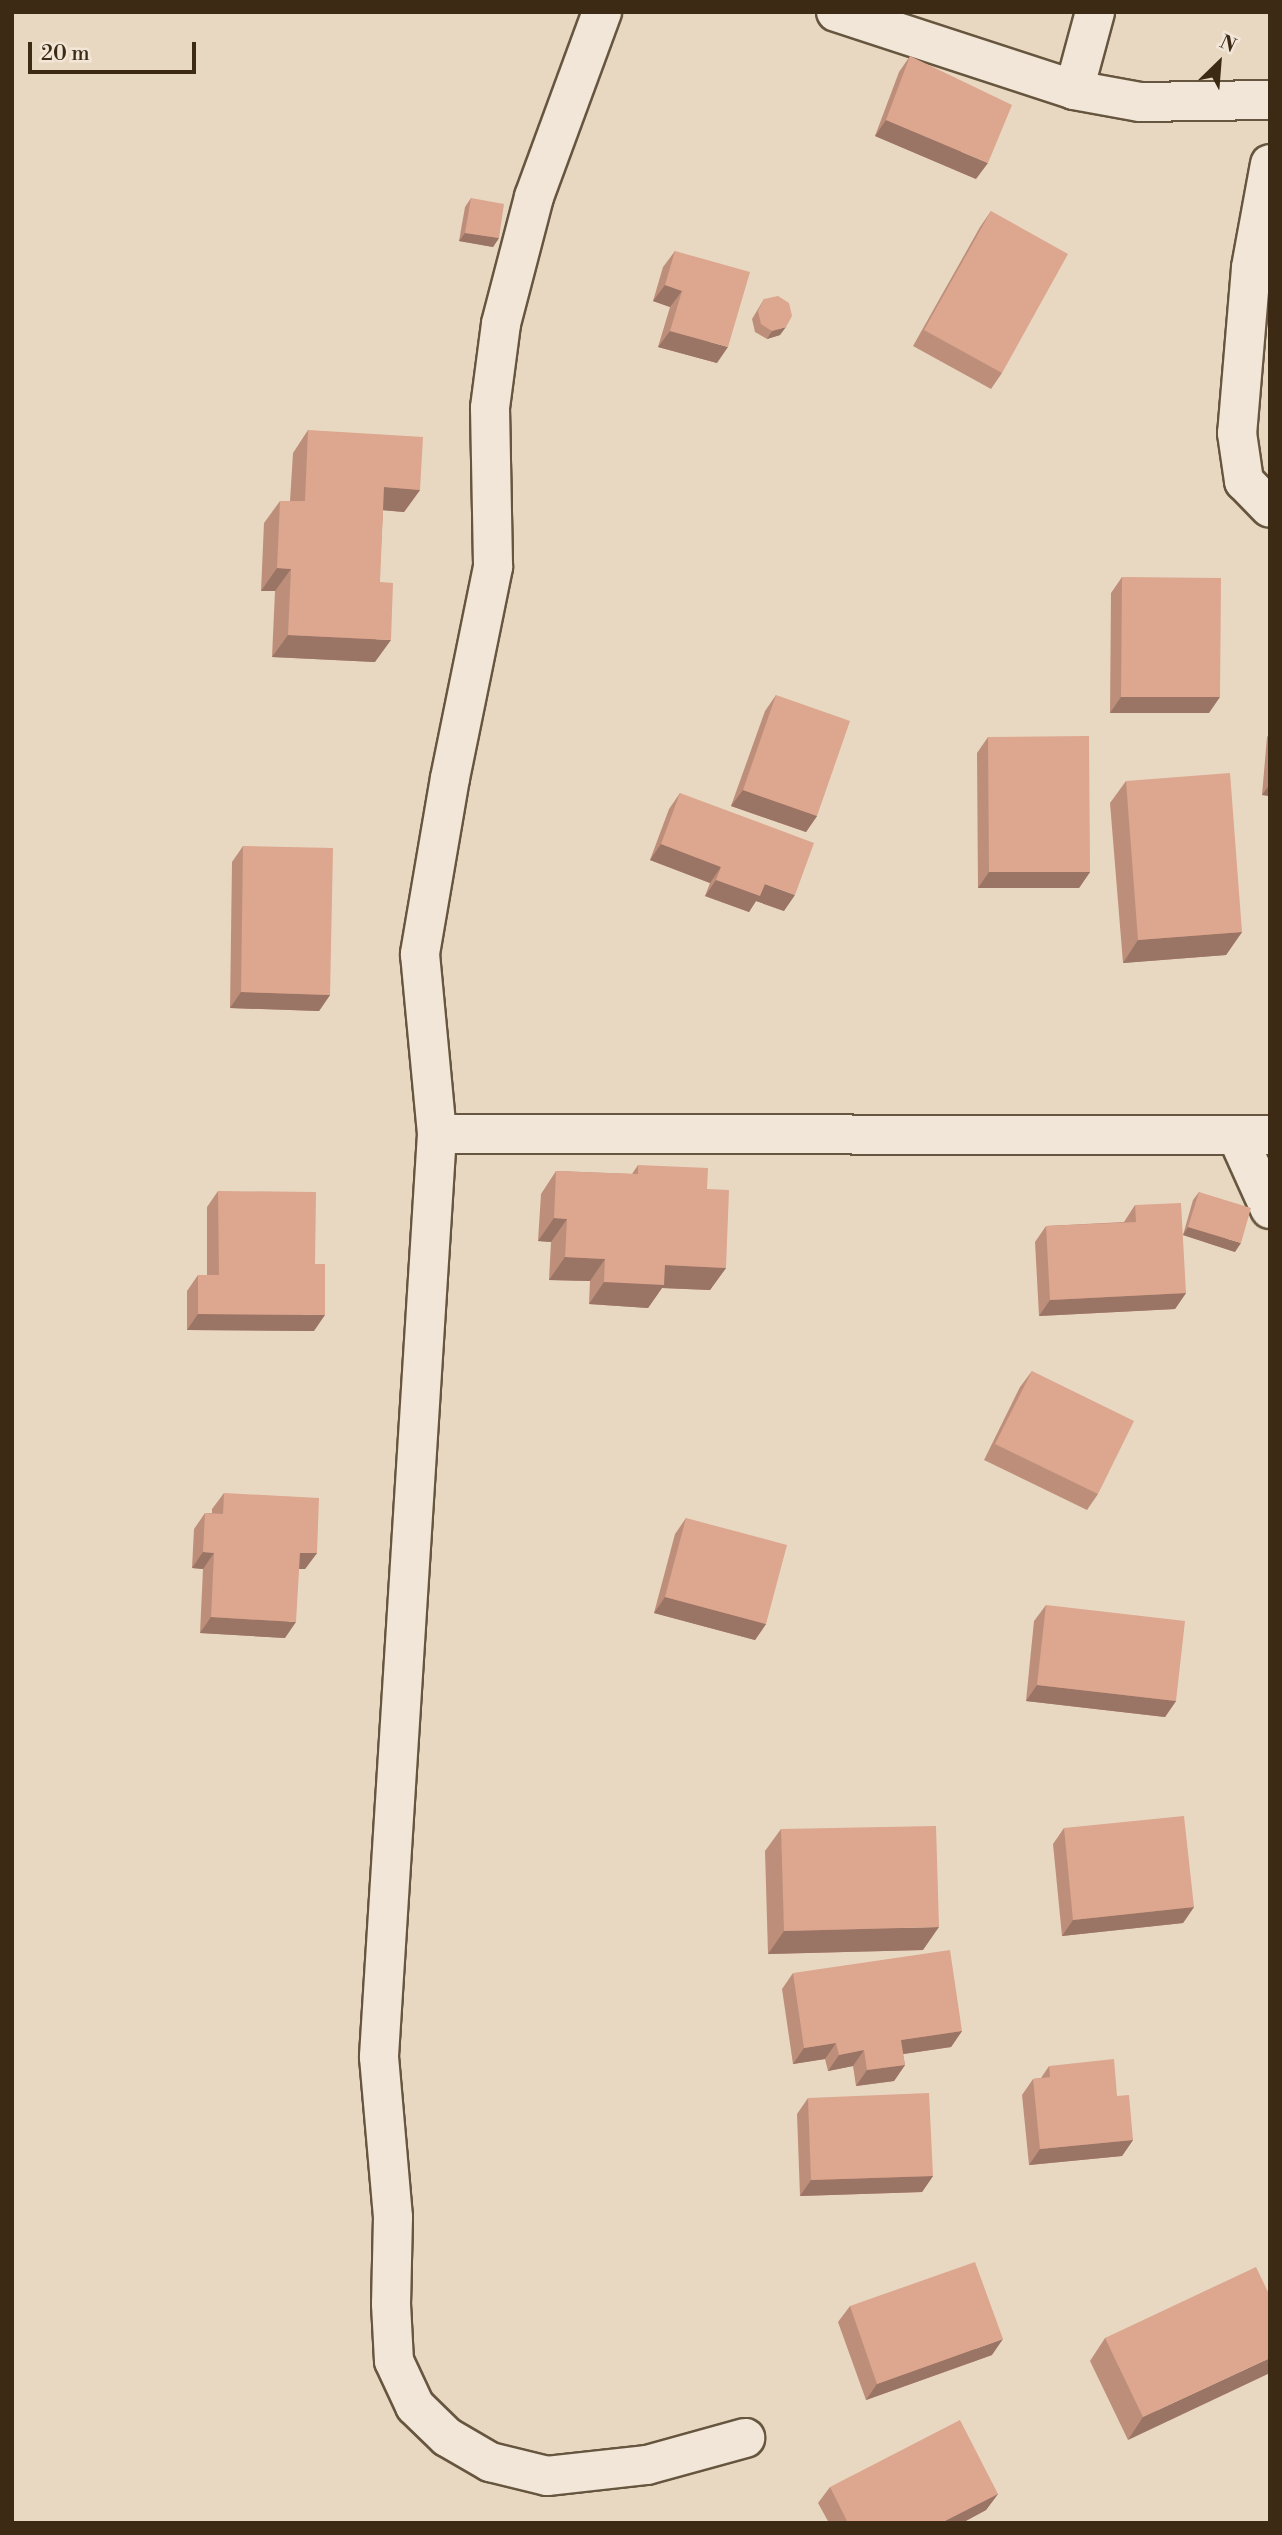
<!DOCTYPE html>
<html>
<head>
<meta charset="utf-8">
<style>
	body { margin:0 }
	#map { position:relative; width:1282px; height:2535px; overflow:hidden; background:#e9d8c1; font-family:"Libre Bodoni",serif }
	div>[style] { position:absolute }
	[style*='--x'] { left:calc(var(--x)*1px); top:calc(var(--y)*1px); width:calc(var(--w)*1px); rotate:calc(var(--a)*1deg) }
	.roads { filter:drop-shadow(2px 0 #67563f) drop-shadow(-2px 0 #67563f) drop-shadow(0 2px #67563f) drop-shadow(0 -2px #67563f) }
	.minor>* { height:38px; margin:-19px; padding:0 19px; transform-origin:19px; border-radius:19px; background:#f1e6d7 }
	.wall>* { inset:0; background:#bd8f7b }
	.shaded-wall>* { inset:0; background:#9a7464 }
	.building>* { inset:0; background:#dca68f }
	span { translate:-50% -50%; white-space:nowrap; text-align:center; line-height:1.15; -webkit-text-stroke:5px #f1e6d7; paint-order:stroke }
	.frame { position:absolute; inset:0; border:14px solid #3c2a14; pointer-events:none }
	.north { position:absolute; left:1184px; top:28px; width:70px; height:70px; -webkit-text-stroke:5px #f1e6d7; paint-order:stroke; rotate:25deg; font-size:19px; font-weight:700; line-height:28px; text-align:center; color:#3c2a14 }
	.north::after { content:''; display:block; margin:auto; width:24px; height:32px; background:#3c2a14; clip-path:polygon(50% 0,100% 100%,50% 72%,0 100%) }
	.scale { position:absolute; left:28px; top:42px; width:168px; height:32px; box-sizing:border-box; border:4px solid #3c2a14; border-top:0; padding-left:9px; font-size:21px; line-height:24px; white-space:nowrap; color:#3c2a14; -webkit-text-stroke:5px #f1e6d7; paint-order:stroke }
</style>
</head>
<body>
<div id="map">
	<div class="roads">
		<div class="minor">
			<div style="--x:602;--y:12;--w:197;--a:110.2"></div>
			<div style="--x:534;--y:197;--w:131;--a:104.6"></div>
			<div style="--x:501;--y:324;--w:85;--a:97.5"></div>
			<div style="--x:490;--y:408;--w:159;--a:88.9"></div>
			<div style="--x:493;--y:567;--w:215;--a:101.5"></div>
			<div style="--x:450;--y:778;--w:179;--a:99.7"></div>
			<div style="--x:420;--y:954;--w:181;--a:84.6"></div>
			<div style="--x:437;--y:1134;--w:833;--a:0.07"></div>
			<div style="--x:836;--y:12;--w:250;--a:18.1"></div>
			<div style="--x:1074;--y:90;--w:67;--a:10.3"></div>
			<div style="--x:1140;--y:102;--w:130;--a:-0.9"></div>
			<div style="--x:1074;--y:90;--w:81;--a:-74.9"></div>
			<div style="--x:1270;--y:164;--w:106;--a:100.4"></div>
			<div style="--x:1251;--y:268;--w:166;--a:94.8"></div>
			<div style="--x:1237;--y:433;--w:49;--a:81.7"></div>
			<div style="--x:1244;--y:481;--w:37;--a:46"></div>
			<div style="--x:437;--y:1134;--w:925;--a:93.6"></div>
			<div style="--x:379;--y:2057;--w:161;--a:85"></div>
			<div style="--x:393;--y:2217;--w:87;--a:91.3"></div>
			<div style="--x:391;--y:2304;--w:57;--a:87"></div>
			<div style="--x:394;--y:2361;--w:50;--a:65"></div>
			<div style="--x:415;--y:2406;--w:45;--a:44.1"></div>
			<div style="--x:447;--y:2437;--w:50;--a:30.2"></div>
			<div style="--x:490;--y:2462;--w:59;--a:13.8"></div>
			<div style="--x:547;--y:2476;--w:101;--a:-6.3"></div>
			<div style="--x:647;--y:2465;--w:102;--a:-15.4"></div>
			<div style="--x:1237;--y:1136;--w:80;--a:65.7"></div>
		</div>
	</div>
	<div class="wall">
		<div style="clip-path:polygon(910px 56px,976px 179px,875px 136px,899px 72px)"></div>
		<div style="clip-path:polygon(471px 198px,499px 238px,493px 247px,459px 241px,465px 207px)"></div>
		<div style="clip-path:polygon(991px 211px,1002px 373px,991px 389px,913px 346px,980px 227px)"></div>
		<div style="clip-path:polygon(675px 251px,717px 363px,658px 347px,670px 307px,653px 301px,663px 267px)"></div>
		<div style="clip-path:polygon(764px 299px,780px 335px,767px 339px,755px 332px,752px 319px)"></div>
		<div style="clip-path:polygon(308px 430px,420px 490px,404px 512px,383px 510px,375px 662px,272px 657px,275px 591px,261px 591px,264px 523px,280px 501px,290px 501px,293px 453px)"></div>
		<div style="clip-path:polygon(1122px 577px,1209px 713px,1110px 713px,1111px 593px)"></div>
		<div style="clip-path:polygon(776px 695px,817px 816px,806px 832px,731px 806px,765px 711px)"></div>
		<div style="clip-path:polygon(1270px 733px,1270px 796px,1262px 795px,1267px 737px)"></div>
		<div style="clip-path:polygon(988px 737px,1090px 872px,1079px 888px,978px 888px,977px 753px)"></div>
		<div style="clip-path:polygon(1126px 781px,1242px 932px,1226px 955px,1123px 963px,1110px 803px)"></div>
		<div style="clip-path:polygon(680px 793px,784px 911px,756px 901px,749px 912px,705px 896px,710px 883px,650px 860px,669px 809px)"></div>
		<div style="clip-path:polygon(243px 846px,330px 995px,319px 1011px,230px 1008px,232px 862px)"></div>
		<div style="clip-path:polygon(638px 1165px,707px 1189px,726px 1268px,710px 1290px,662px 1288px,648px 1308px,589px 1304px,590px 1281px,549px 1280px,551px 1242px,538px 1241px,541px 1194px,556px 1171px,632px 1174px)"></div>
		<div style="clip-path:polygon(218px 1191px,314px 1331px,187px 1330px,187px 1291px,198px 1275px,207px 1275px,207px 1207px)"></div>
		<div style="clip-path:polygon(1199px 1192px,1235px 1252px,1183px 1235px,1193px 1200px)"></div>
		<div style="clip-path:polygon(1135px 1205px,1186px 1293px,1175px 1309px,1039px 1316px,1035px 1242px,1046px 1226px,1124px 1222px)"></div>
		<div style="clip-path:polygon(1032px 1371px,1098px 1494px,1087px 1510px,984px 1460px,1020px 1387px)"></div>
		<div style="clip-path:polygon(224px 1493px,317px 1553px,305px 1569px,299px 1569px,285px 1638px,200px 1633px,203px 1569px,192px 1568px,194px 1529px,205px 1513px,212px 1513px,212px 1509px)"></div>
		<div style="clip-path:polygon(686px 1518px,766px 1624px,755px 1640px,654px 1613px,675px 1534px)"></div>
		<div style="clip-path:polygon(1046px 1605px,1176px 1701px,1165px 1717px,1026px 1701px,1034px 1621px)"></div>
		<div style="clip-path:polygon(1064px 1828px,1194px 1907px,1183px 1923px,1062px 1936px,1053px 1844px)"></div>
		<div style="clip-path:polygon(781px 1829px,923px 1950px,768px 1954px,765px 1851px)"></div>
		<div style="clip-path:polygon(793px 1973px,962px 2031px,951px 2047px,903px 2054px,905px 2065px,894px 2081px,856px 2086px,853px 2066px,828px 2071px,825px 2059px,793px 2064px,782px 1989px)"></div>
		<div style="clip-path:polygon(1049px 2066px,1117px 2096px,1133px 2140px,1122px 2156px,1029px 2165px,1022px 2095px,1033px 2079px,1041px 2078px)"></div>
		<div style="clip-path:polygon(808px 2098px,933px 2176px,922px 2192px,800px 2196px,797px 2114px)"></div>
		<div style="clip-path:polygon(1270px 2296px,1128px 2440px,1090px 2361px,1105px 2338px)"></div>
		<div style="clip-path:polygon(850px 2306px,992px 2355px,866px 2400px,838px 2322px)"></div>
		<div style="clip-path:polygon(830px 2487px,998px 2494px,986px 2510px,962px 2523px,829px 2523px,818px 2503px)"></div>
	</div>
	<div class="shaded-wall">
		<div style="clip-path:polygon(886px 120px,988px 163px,976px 179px,875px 136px)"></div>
		<div style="clip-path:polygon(465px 233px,499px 238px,493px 247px,459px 241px)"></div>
		<div style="clip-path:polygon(665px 285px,682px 291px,670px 307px,653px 301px)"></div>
		<div style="clip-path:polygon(786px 327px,780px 335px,767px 339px,772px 331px)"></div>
		<div style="clip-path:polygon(670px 331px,728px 347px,717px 363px,658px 347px)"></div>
		<div style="clip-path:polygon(384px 487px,420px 490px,404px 512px,368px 509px)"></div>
		<div style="clip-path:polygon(277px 568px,291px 569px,275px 591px,261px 591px)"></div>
		<div style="clip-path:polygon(288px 635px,391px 640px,375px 662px,272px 657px)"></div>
		<div style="clip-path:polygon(1121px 697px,1220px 697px,1209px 713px,1110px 713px)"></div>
		<div style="clip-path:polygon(1270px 784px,1270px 796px,1262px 795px)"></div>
		<div style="clip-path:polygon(743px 790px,817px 816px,806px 832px,731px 806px)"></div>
		<div style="clip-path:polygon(661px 844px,721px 867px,710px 883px,650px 860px)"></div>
		<div style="clip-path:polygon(989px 872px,1090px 872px,1079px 888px,978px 888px)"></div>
		<div style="clip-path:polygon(716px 880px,765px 884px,795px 895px,784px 911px,756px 901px,749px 912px,705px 896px)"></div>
		<div style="clip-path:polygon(1242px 932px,1226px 955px,1123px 963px,1138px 940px)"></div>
		<div style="clip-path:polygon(241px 992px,330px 995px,319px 1011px,230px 1008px)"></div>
		<div style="clip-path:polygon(554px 1218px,567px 1219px,551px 1242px,538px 1241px)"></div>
		<div style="clip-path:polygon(1188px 1227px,1241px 1243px,1235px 1252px,1183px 1235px)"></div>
		<div style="clip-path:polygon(565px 1257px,605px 1259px,590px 1281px,549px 1280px)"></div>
		<div style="clip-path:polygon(665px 1265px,726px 1268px,710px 1290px,662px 1288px,648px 1308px,589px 1304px,604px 1282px)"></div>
		<div style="clip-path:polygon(1186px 1293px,1175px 1309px,1039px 1316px,1050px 1300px)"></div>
		<div style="clip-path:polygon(198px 1314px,325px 1315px,314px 1331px,187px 1330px)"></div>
		<div style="clip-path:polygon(203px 1552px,214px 1553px,203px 1569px,192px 1568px)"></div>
		<div style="clip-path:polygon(300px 1553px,317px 1553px,305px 1569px,289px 1569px)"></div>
		<div style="clip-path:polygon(665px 1597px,766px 1624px,755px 1640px,654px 1613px)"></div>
		<div style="clip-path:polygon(211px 1617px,296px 1622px,285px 1638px,200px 1633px)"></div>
		<div style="clip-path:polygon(1037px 1685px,1176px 1701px,1165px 1717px,1026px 1701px)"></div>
		<div style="clip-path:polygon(1194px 1907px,1183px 1923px,1062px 1936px,1073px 1920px)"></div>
		<div style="clip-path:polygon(939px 1927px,923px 1950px,768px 1954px,784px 1931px)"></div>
		<div style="clip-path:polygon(962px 2031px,951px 2047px,890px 2056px,901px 2040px)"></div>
		<div style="clip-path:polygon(836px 2043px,825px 2059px,793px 2064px,804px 2048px)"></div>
		<div style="clip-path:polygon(864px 2050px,853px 2066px,828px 2071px,839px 2055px)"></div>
		<div style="clip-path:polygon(905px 2065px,894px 2081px,856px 2086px,867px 2070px)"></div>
		<div style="clip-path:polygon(1133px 2140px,1122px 2156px,1029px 2165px,1040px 2149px)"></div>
		<div style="clip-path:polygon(933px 2176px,922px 2192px,800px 2196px,811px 2180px)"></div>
		<div style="clip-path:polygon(1003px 2339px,992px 2355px,866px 2400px,877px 2384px)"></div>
		<div style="clip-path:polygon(1270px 2358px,1270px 2373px,1128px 2440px,1143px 2417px)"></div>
		<div style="clip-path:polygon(998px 2494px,986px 2510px,962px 2523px,941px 2523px)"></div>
	</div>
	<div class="building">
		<div style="clip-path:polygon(910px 56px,1012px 105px,988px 163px,886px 120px)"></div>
		<div style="clip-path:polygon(471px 198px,504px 204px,499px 238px,465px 233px)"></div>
		<div style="clip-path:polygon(991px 211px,1068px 254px,1002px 373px,924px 330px)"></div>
		<div style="clip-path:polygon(675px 251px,750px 272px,728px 347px,670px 331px,682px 291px,665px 285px)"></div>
		<div style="clip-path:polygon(778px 296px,789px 303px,792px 316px,786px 327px,772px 331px,761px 324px,758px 311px,764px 299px)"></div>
		<div style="clip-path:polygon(308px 430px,423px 437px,420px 490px,384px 487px,380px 582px,393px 583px,391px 640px,288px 635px,291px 569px,277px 568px,280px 501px,305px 501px)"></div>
		<div style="clip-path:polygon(1122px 577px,1221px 578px,1220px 697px,1121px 697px)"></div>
		<div style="clip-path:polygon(776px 695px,850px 721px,817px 816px,743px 790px)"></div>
		<div style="clip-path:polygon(1089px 736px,1090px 872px,989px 872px,988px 737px)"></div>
		<div style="clip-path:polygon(1230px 773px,1242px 932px,1138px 940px,1126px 781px)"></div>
		<div style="clip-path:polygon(680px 793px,814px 843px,795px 895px,765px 884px,760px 896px,716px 880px,721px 867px,661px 844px)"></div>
		<div style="clip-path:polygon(243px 846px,333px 848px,330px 995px,241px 992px)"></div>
		<div style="clip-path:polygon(638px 1165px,708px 1168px,707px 1189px,729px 1190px,726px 1268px,665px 1265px,664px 1285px,604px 1282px,605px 1259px,565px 1257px,567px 1219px,554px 1218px,556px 1171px,638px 1174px)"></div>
		<div style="clip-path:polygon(218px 1191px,316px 1192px,315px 1264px,325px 1264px,325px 1315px,198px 1314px,198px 1275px,219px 1275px)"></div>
		<div style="clip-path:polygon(1199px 1192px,1251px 1208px,1241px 1243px,1188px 1227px)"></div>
		<div style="clip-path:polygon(1181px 1203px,1186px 1293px,1050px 1300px,1046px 1226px,1136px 1222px,1135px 1205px)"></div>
		<div style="clip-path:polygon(1032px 1371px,1134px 1421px,1098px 1494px,995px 1444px)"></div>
		<div style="clip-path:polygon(224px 1493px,319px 1498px,317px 1553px,300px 1553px,296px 1622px,211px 1617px,214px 1553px,203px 1552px,205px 1513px,223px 1514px)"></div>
		<div style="clip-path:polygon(686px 1518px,787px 1545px,766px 1624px,665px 1597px)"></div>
		<div style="clip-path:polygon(1046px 1605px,1185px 1621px,1176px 1701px,1037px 1685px)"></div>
		<div style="clip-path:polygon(1184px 1816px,1194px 1907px,1073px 1920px,1064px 1828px)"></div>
		<div style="clip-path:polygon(936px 1826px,939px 1927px,784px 1931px,781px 1829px)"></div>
		<div style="clip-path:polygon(950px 1950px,962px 2031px,901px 2040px,905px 2065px,867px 2070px,864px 2050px,839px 2055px,836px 2043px,804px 2048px,793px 1973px)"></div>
		<div style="clip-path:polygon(1114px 2059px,1117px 2096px,1129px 2095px,1133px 2140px,1040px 2149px,1033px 2079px,1050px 2077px,1049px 2066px)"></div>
		<div style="clip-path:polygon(929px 2093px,933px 2176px,811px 2180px,808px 2098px)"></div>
		<div style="clip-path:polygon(975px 2262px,1003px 2339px,877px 2384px,850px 2306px)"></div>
		<div style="clip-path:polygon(1256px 2267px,1270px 2296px,1270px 2358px,1143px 2417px,1105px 2338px)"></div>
		<div style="clip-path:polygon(960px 2420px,998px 2494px,941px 2523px,848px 2523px,830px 2487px)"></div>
	</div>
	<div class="frame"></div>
	<div class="north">N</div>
	<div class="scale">20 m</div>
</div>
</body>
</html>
